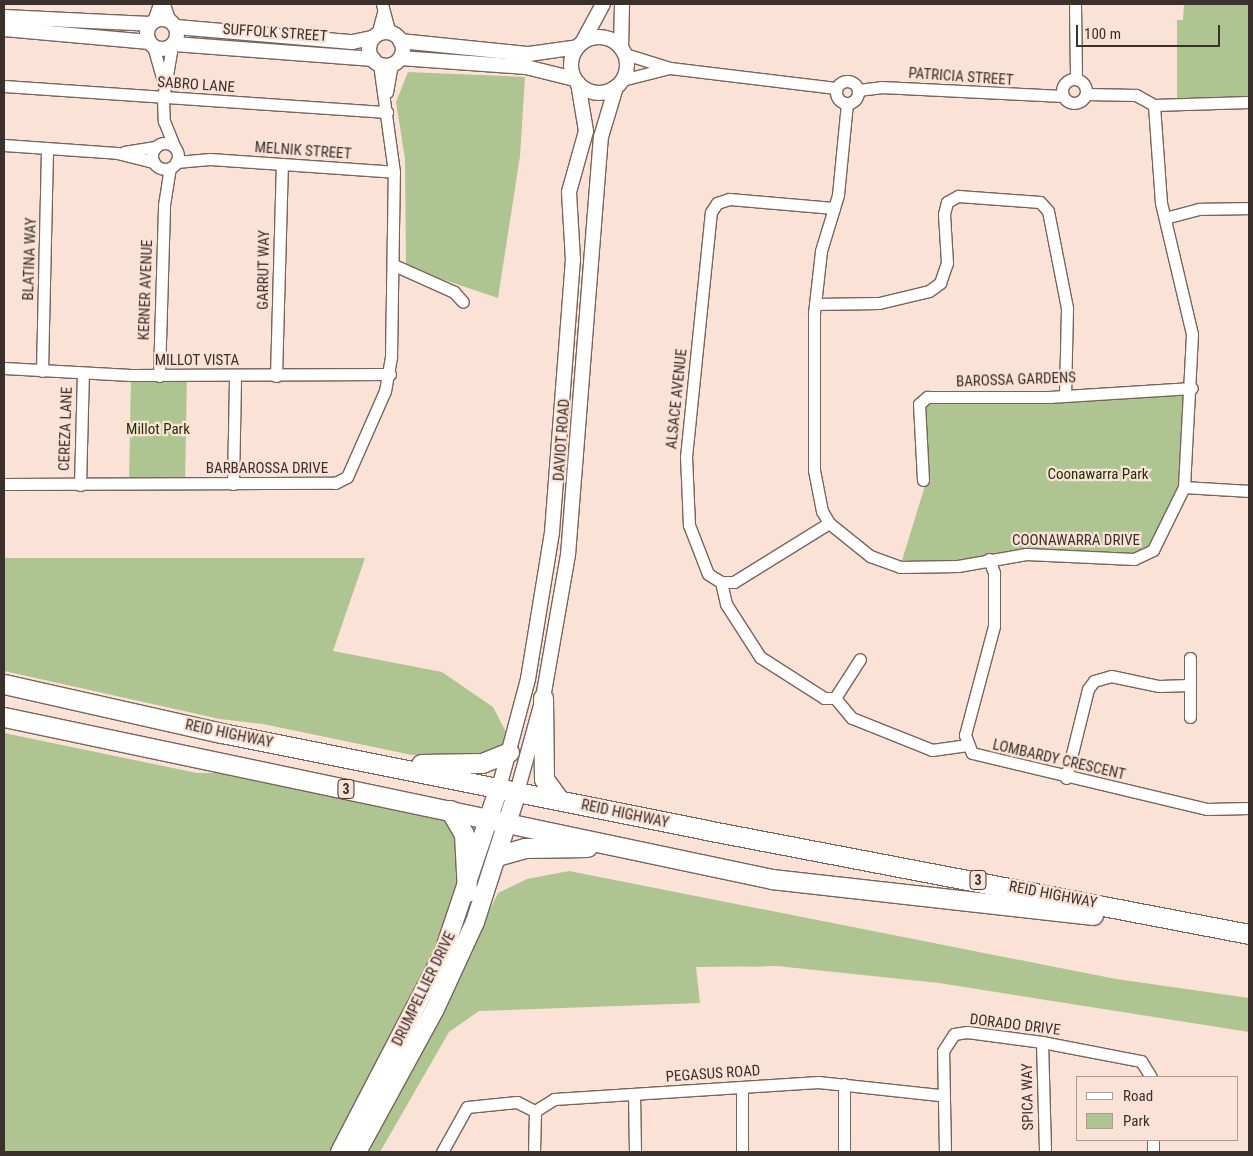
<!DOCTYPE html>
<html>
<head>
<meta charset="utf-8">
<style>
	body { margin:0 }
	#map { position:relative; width:1253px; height:1156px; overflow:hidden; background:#fae2d6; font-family:"Roboto Condensed",sans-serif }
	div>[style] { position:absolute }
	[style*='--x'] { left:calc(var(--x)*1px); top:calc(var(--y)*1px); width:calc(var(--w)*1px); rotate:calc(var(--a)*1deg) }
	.green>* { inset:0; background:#aec591 }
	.roads { filter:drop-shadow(1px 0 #79645a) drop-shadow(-1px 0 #79645a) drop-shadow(0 1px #79645a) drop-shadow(0 -1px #79645a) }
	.minor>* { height:11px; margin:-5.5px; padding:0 5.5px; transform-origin:5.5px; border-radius:5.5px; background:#fff }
	.minor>.ring { margin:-5.5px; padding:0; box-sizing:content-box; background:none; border:11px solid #fff; border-radius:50% }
	.tertiary>* { height:14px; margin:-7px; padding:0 7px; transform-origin:7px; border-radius:7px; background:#fff }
	.tertiary>.ring { margin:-7px; padding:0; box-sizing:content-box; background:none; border:14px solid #fff; border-radius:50% }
	.primary>* { height:18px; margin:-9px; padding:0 9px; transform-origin:9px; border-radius:9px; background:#fff }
	.trunk>* { height:19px; margin:-9.5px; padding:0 9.5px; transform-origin:9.5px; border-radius:9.5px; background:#fff }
	span { translate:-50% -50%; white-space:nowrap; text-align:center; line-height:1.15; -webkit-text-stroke:4.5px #fae2d6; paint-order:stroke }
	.shield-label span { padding:1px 4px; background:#fae2d6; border:1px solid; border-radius:4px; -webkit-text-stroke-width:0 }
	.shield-label { font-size:14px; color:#3a312c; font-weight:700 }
	.street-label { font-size:15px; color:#3a312c }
	.park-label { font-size:15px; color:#203200 }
	.frame { position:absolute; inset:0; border:5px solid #3a312c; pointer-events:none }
	.legend { position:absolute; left:1076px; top:1076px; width:162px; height:65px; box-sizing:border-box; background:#fae2d6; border:1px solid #ad9b92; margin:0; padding:6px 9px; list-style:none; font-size:15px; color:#3a312c }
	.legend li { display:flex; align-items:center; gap:10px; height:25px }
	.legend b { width:25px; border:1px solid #ad9b92 }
	.scale { position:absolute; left:1076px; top:25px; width:144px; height:22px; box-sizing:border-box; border:2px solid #3a312c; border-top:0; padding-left:6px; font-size:15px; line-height:18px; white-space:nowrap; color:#3a312c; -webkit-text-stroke:4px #fae2d6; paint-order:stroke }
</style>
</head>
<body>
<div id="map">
	<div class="green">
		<div style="clip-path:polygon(1184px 4px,1249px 4px,1249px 102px,1177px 101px,1177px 20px,1183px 20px)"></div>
		<div style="clip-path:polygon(408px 72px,525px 77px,520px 156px,498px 298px,406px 267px,405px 159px,396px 102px)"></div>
		<div style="clip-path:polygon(131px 375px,187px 376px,185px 485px,129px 484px)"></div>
		<div style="clip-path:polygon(1192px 388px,1188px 472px,1146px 556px,900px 567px,924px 489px,919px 404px,929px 398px)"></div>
		<div style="clip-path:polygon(4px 558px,365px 558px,333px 651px,442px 672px,493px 707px,507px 734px,499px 751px,468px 757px,412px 755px,263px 724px,220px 719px,4px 671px)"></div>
		<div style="clip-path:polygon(4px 733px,197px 773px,217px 773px,450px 810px,467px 892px,339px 1152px,4px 1152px)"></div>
		<div style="clip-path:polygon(569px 871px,1116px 979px,1249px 998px,1249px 1032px,939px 983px,777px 966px,696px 967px,700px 1003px,479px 1011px,449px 1032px,380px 1152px,369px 1152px,498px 893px,527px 879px)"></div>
	</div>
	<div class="roads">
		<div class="minor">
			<div style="--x:164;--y:4;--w:18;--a:71"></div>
			<div style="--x:382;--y:4;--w:30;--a:75"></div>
			<div style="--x:1075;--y:4;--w:74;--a:89.2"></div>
			<div style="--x:153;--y:21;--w:18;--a:-71"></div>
			<div style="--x:377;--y:35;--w:23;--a:-75"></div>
			<div style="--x:153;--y:46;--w:37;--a:74"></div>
			<div style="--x:172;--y:46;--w:53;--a:99.8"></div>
			<div style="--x:163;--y:98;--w:23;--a:88"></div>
			<div style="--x:164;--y:121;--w:27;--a:68"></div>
			<div style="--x:625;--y:54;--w:47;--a:17.3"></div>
			<div style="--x:670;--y:68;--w:167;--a:6.9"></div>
			<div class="ring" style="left:1062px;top:79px;width:13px;height:13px"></div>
			<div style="--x:622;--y:80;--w:49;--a:-14.3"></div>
			<div class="ring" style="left:836px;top:81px;width:11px;height:11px"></div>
			<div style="--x:4;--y:86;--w:384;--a:3.9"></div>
			<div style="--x:858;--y:90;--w:23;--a:-7"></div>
			<div style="--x:881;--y:87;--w:182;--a:2.8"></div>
			<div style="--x:387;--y:92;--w:27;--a:-80"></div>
			<div style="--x:847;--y:103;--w:92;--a:95.6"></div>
			<div style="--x:838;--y:195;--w:59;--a:106.9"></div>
			<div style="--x:821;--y:251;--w:62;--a:96.4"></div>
			<div style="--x:814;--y:313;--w:157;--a:90"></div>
			<div style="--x:814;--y:470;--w:42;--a:79"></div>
			<div style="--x:822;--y:511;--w:14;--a:60"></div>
			<div style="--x:829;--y:523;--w:53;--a:38.8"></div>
			<div style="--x:870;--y:556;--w:32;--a:20"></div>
			<div style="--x:900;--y:567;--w:58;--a:-1"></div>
			<div style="--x:958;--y:566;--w:69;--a:-10"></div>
			<div style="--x:1026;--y:554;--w:108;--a:2.7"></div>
			<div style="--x:1134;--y:559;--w:21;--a:-25"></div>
			<div style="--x:1153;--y:550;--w:70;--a:-63.8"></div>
			<div style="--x:1184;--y:487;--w:153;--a:-87"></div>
			<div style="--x:1192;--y:334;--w:135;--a:-103.3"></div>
			<div style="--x:1161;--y:203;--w:98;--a:-94.1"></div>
			<div style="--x:1154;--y:105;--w:21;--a:-151"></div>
			<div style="--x:1136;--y:95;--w:50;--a:-178.9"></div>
			<div style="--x:1154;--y:105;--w:95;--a:-1.8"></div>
			<div class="ring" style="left:152px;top:143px;width:15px;height:15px"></div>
			<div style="--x:4;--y:145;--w:113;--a:4"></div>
			<div style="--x:117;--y:153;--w:37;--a:14"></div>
			<div style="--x:124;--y:152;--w:30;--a:-9"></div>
			<div style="--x:176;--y:162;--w:34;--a:-5"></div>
			<div style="--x:210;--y:159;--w:184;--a:4"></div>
			<div style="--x:1165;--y:218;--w:34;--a:-15"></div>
			<div style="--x:1198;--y:209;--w:51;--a:-1.1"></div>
			<div style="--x:396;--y:266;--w:64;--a:24.1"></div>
			<div style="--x:454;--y:292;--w:13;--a:48"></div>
			<div style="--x:815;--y:304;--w:64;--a:-0.9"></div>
			<div style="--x:879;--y:303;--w:51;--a:-13.5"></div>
			<div style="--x:929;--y:291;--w:14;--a:-36"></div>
			<div style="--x:940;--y:283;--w:21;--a:-71"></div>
			<div style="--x:947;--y:263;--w:49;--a:-93.5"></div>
			<div style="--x:944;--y:214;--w:12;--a:-76"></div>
			<div style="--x:947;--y:202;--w:13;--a:-29"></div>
			<div style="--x:958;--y:196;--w:82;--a:4.2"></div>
			<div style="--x:1040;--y:202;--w:12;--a:48"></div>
			<div style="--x:1048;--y:211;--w:99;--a:78.9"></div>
			<div style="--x:1067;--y:308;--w:86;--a:91.3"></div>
			<div style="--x:4;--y:368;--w:127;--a:3.2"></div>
			<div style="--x:131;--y:375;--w:259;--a:-0.2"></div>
			<div style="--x:42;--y:371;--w:222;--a:-88.7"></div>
			<div style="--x:159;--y:376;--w:171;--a:-88.3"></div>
			<div style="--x:164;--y:205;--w:37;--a:-81"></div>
			<div style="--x:276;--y:376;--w:212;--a:-88.4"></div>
			<div style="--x:923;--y:480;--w:76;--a:-93"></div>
			<div style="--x:919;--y:404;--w:11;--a:-41"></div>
			<div style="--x:927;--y:397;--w:122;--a:0"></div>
			<div style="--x:1049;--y:397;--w:143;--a:-3.6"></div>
			<div style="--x:4;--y:484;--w:331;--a:-0.2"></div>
			<div style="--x:335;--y:483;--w:13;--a:-27"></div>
			<div style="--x:347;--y:477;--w:94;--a:-66.2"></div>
			<div style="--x:385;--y:391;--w:36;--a:-80"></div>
			<div style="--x:391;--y:356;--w:184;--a:-89.1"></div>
			<div style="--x:394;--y:172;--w:109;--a:-97.9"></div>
			<div style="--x:233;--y:484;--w:108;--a:-88.9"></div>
			<div style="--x:80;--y:485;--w:112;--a:-88.5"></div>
			<div style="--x:1184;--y:487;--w:65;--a:3.5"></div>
			<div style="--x:829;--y:523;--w:112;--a:148.2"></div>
			<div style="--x:734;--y:582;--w:13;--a:180"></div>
			<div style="--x:721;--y:582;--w:15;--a:-148"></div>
			<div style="--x:708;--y:574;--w:53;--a:-111.2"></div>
			<div style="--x:689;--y:525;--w:68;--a:-92.5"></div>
			<div style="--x:686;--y:457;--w:246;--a:-84.2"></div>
			<div style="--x:711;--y:212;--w:11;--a:-56"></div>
			<div style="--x:717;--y:203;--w:13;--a:-18"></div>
			<div style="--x:729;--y:199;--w:105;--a:4.9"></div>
			<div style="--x:989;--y:559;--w:15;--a:70"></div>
			<div style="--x:994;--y:573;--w:53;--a:90"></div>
			<div style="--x:994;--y:626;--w:113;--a:104.9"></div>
			<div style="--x:965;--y:735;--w:19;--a:69"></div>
			<div style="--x:972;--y:753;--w:242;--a:13.4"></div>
			<div style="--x:1207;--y:809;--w:42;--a:-1.4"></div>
			<div style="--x:721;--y:582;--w:23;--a:77"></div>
			<div style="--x:726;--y:604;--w:63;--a:57.3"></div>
			<div style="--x:760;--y:657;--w:76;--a:32.6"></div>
			<div style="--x:824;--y:698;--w:11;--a:0"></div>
			<div style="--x:1190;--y:658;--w:59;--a:90"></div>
			<div style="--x:835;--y:698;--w:26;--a:50"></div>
			<div style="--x:852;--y:718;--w:86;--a:21.8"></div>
			<div style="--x:932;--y:750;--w:34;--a:-8"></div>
			<div style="--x:835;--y:698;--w:46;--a:-57.3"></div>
			<div style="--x:1066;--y:778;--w:92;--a:-76.1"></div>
			<div style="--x:1088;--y:689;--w:10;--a:-53"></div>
			<div style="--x:1094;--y:681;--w:18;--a:-16"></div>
			<div style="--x:1111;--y:676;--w:49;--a:11.8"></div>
			<div style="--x:1159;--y:686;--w:31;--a:-2"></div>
			<div style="--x:1042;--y:1042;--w:110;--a:88.4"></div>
			<div style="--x:844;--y:1084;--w:68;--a:90"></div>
			<div style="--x:742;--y:1087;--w:65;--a:90"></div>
			<div style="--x:634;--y:1094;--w:58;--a:89"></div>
			<div style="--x:1153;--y:1140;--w:12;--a:90"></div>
			<div style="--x:442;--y:1152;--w:51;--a:-60.9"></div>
			<div style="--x:467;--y:1107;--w:50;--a:-5.7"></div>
			<div style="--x:517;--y:1102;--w:20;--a:27"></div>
			<div style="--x:534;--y:1152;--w:41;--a:-88.6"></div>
			<div style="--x:535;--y:1111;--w:22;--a:-32"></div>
			<div style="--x:554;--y:1099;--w:265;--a:-3.7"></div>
			<div style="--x:818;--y:1082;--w:122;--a:6.1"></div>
			<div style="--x:945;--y:1152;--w:101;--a:-91.1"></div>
			<div style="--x:943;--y:1051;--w:20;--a:-57"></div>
			<div style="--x:954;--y:1034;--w:13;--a:-9"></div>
			<div style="--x:967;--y:1032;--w:76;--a:7.6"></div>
			<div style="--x:1042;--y:1042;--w:101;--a:10.9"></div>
			<div style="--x:1141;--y:1061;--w:19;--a:58"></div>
		</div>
		<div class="tertiary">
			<div style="--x:4;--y:17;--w:146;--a:2.7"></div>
			<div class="ring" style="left:147px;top:19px;width:16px;height:16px"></div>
			<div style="--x:176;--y:27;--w:177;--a:4.9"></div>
			<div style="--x:352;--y:42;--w:21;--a:-11"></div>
			<div style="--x:4;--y:29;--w:146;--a:5.1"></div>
			<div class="ring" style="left:369px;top:32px;width:20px;height:20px"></div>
			<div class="ring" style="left:571px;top:37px;width:42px;height:42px"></div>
			<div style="--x:400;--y:41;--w:130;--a:5.8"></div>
			<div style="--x:529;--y:54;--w:49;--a:-8.1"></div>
			<div style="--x:582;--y:43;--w:44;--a:-61.7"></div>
			<div style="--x:174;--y:44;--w:200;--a:4.3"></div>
			<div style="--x:621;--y:48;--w:44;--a:-88.7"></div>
			<div style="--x:400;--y:58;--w:126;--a:4.1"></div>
			<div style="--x:526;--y:67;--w:50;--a:13.8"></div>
			<div style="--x:499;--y:788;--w:113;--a:-75.1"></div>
			<div style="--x:528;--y:679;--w:149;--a:-80.7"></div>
			<div style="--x:552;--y:532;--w:273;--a:-85.6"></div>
			<div style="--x:573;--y:260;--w:68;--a:-93.4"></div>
			<div style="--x:569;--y:192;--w:63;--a:-74.4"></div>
			<div style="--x:586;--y:131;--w:49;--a:-99.5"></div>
			<div style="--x:517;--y:792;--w:98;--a:-74.5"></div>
			<div style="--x:543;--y:698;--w:145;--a:-80.1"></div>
			<div style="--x:568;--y:555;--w:419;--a:-85.5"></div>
			<div style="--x:601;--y:137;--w:52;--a:-73.3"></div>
		</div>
		<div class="primary">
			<div style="--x:340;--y:1152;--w:223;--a:-62.5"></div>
			<div style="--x:443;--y:954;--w:175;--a:-71.4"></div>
			<div style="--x:357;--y:1152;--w:163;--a:-61.4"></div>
			<div style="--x:435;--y:1009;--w:96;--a:-65.3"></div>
			<div style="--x:475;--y:922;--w:137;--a:-72.1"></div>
		</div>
		<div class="trunk">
			<div style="--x:4;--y:684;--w:223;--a:12.7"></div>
			<div style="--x:222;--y:733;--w:494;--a:11.3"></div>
			<div style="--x:706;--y:830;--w:553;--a:10.84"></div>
			<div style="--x:543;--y:698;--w:81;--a:89.3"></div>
			<div style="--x:544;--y:779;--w:26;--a:54"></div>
			<div style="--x:4;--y:717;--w:785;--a:11.91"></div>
			<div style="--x:772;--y:879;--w:323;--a:6.4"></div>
			<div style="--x:421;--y:764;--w:61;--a:-0.9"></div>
			<div style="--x:482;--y:763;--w:29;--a:-22"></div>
			<div style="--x:450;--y:810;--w:28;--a:60"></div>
			<div style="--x:464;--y:834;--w:58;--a:87"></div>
			<div style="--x:497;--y:856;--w:29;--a:-16"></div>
			<div style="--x:525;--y:848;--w:62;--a:-0.9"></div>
		</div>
	</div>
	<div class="shield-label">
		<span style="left:346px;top:789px">3</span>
		<span style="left:978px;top:880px">3</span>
	</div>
	<div class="street-label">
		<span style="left:275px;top:33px;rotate:4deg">SUFFOLK STREET</span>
		<span style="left:961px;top:77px;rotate:4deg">PATRICIA STREET</span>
		<span style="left:196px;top:85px;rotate:4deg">SABRO LANE</span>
		<span style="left:303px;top:151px;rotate:4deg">MELNIK STREET</span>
		<span style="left:30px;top:259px;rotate:-88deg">BLATINA WAY</span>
		<span style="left:264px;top:270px;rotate:-89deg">GARRUT WAY</span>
		<span style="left:146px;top:290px;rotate:-88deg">KERNER AVENUE</span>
		<span style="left:197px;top:361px">MILLOT VISTA</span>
		<span style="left:1016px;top:380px;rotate:-2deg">BAROSSA GARDENS</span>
		<span style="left:677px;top:399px;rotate:-84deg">ALSACE AVENUE</span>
		<span style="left:66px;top:429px;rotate:-88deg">CEREZA LANE</span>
		<span style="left:562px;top:440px;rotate:-86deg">DAVIOT ROAD</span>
		<span style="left:267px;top:469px">BARBAROSSA DRIVE</span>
		<span style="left:1076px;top:541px">COONAWARRA DRIVE</span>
		<span style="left:229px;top:734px;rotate:12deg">REID HIGHWAY</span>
		<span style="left:1059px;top:760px;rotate:13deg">LOMBARDY CRESCENT</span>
		<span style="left:625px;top:814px;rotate:12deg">REID HIGHWAY</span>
		<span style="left:1053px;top:895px;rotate:11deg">REID HIGHWAY</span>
		<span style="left:424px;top:989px;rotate:-64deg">DRUMPELLIER DRIVE</span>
		<span style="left:1015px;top:1025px;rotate:7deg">DORADO DRIVE</span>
		<span style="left:713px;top:1074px;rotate:-4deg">PEGASUS ROAD</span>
		<span style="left:1028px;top:1097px;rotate:-91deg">SPICA WAY</span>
	</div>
	<div class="park-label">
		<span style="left:158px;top:430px">Millot Park</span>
		<span style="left:1098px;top:475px">Coonawarra Park</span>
	</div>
	<div class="frame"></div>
	<ul class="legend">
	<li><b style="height:6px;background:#fff"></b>Road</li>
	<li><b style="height:14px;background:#aec591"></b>Park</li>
	</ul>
	<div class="scale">100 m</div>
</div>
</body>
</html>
